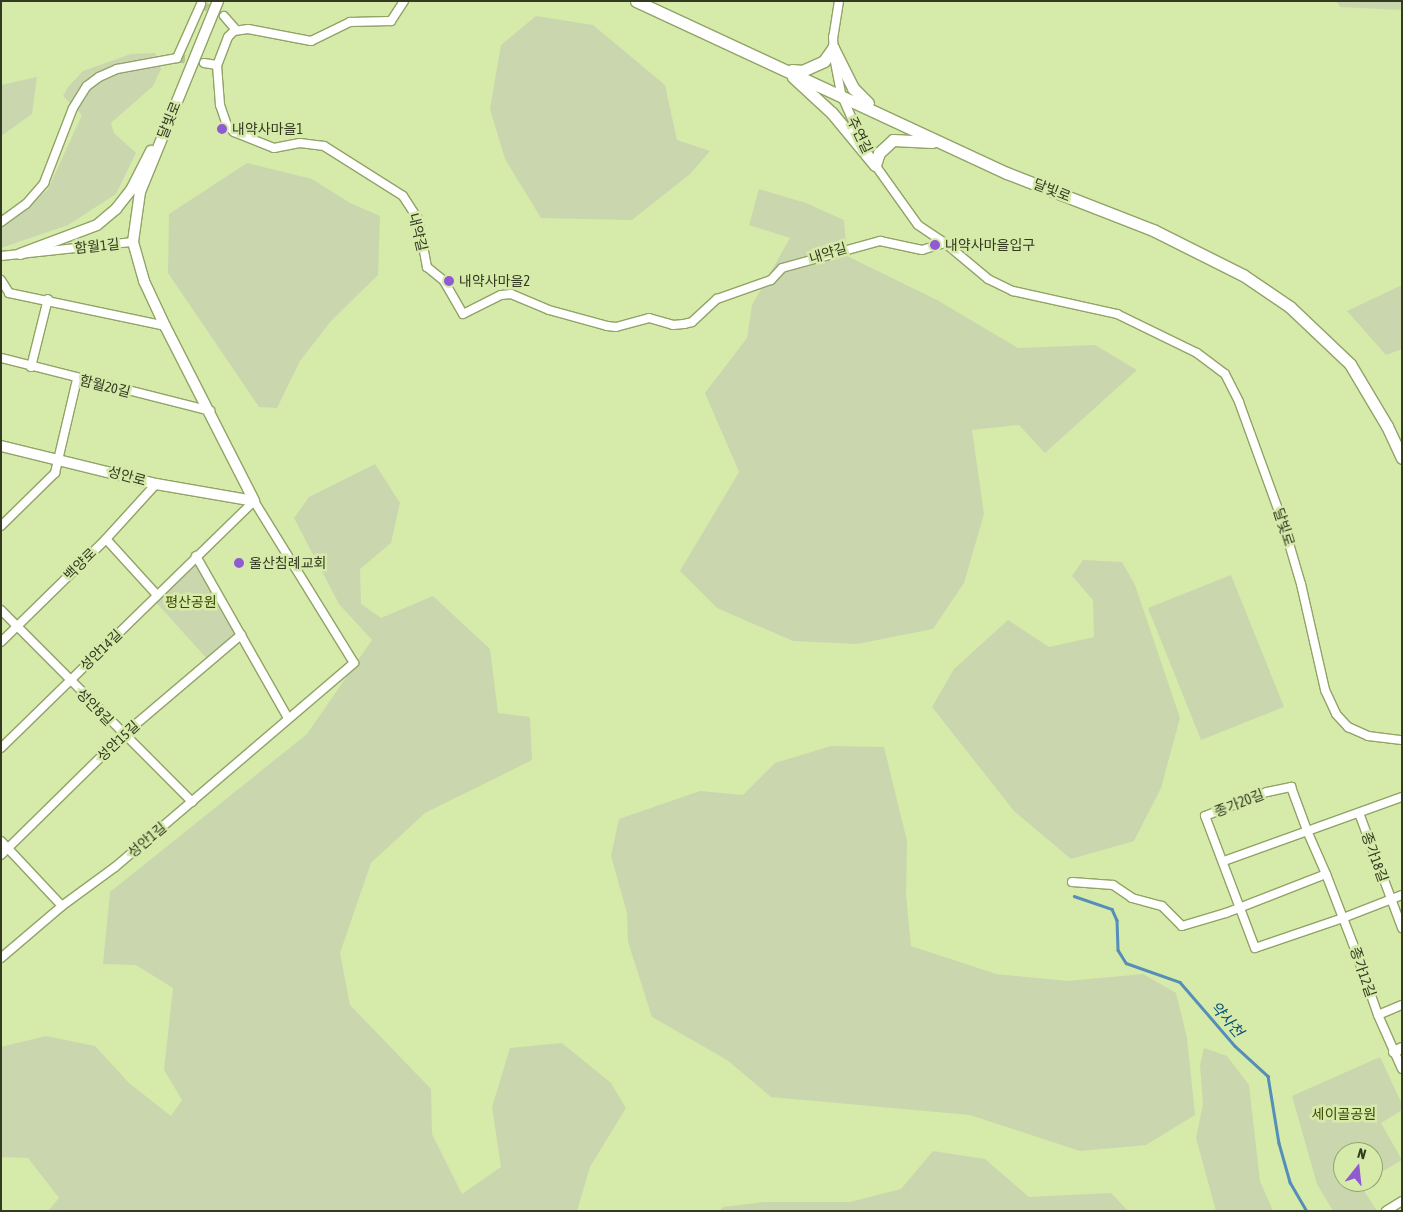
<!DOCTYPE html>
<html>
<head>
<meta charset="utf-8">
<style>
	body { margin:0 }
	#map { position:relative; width:1403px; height:1212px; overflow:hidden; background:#d6eaaa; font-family:"Asap Condensed","Noto Sans KR",sans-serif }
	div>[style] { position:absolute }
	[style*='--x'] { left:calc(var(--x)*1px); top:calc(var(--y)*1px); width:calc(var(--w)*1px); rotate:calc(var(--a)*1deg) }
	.green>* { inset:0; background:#cad7ae }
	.stream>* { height:2.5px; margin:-1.25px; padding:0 1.25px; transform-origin:1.25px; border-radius:1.25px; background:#558eb8 }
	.minor-tunnel>* { height:8px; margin-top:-4px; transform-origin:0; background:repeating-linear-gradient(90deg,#b5c78f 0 8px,transparent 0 12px) }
	.roads { filter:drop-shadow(1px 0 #91a366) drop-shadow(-1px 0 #91a366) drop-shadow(0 1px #91a366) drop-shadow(0 -1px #91a366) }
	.minor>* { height:8px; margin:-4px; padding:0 4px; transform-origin:4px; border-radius:4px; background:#fff }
	.tertiary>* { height:10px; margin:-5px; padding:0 5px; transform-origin:5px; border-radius:5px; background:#fff }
	.secondary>* { height:11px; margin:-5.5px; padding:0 5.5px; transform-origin:5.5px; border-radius:5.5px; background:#fff }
	.dots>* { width:14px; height:14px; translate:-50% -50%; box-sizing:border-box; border:2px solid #d6eaaa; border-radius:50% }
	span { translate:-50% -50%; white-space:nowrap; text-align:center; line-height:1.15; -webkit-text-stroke:5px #d6eaaa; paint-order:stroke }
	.street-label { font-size:14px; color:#333a21 }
	.poi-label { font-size:14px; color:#333a21 }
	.left { translate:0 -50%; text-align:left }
	.park-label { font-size:14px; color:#3b4a00 }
	.water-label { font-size:15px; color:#054e78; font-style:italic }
	.frame { position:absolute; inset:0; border:2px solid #333a21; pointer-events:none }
	.north { position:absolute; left:1333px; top:1142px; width:50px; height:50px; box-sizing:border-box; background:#d6eaaa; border:1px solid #95a473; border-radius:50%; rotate:16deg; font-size:14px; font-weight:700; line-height:20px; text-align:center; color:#333a21 }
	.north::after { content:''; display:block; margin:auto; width:18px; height:22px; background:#915ad2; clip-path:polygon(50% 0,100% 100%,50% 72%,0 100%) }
</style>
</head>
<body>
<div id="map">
	<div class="green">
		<div style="clip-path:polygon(1336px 1px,1402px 1px,1402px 10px,1340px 7px)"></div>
		<div style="clip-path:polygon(536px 16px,593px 25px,665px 85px,677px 140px,710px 151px,690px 174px,632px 220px,541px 218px,505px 159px,490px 109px,501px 45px)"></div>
		<div style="clip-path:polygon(155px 53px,161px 69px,153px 86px,111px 123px,114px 133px,136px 153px,116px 194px,68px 225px,1px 248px,1px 226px,9px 223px,48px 189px,82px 115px,63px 96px,68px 87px,83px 71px,131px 54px)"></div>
		<div style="clip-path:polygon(37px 77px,32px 114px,1px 136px,1px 85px)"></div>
		<div style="clip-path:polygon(247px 163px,312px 179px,350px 203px,380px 216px,378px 275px,331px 321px,300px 361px,277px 408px,259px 407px,168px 273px,169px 214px)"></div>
		<div style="clip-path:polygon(759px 189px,806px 203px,844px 220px,847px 256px,937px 300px,1018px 348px,1095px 345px,1137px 370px,1045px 453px,1019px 425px,972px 430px,984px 514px,964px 583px,933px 629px,857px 644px,793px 641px,717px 608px,680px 571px,739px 472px,705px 393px,747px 338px,752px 305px,790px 238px,749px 225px)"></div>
		<div style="clip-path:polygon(1402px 285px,1402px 349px,1386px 355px,1347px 311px)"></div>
		<div style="clip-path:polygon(375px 464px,400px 503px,391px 543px,360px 569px,361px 604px,381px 618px,433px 596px,490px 649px,498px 713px,530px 717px,532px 760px,425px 813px,371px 863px,340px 953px,350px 1005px,431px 1089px,432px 1134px,462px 1194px,501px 1167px,492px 1107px,510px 1048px,562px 1043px,611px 1083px,626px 1108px,590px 1167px,577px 1211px,48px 1211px,59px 1198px,28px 1158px,1px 1157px,1px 1047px,46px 1036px,95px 1046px,129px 1083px,171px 1116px,182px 1100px,164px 1070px,173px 988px,136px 965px,103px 964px,110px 892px,307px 734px,372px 640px,339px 604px,294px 518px,309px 497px)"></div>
		<div style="clip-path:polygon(196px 556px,241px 635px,209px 661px,153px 599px)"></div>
		<div style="clip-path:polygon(1083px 560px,1122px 562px,1135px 585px,1180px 718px,1161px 788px,1134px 841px,1071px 859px,1014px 811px,932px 707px,954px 669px,1008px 620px,1049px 647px,1094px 637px,1093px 600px,1072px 576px)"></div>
		<div style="clip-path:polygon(1231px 575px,1284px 707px,1201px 740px,1148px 608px)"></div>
		<div style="clip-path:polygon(831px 746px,884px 747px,907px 841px,906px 895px,911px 946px,996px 974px,1068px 981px,1143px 974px,1176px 993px,1187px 1038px,1195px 1115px,1146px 1145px,1080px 1151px,970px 1115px,771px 1097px,727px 1060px,652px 1017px,628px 942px,627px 913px,611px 856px,619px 819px,700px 791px,743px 795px,775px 763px)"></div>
		<div style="clip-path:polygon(1204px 1048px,1227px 1056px,1249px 1085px,1260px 1181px,1273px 1211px,1216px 1211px,1196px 1138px,1203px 1104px,1200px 1065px)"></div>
		<div style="clip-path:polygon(1380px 1057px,1402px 1104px,1402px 1110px,1381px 1123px,1402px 1160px,1373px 1177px,1373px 1152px,1343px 1152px,1343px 1182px,1363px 1182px,1361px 1186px,1377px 1211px,1333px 1211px,1317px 1184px,1292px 1096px)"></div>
		<div style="clip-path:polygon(933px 1151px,985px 1159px,1029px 1197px,1111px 1193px,1128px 1211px,720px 1211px,723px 1207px,763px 1202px,850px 1202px,901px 1189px)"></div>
	</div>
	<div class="stream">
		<div style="--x:1074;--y:896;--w:40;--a:18.9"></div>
		<div style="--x:1112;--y:909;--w:12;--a:66"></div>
		<div style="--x:1117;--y:920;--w:30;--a:88"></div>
		<div style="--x:1118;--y:950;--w:15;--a:58"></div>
		<div style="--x:1126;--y:963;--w:57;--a:19.4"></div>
		<div style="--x:1180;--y:982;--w:84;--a:49.3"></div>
		<div style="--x:1235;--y:1046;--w:45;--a:42.3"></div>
		<div style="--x:1268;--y:1076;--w:68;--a:80.7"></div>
		<div style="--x:1279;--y:1143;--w:41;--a:74.2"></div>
		<div style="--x:1290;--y:1182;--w:34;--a:60"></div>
	</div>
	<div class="minor-tunnel">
		<div style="--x:201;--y:4;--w:26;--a:28"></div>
		<div style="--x:177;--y:58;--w:27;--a:10"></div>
	</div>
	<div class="roads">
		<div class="minor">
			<div style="--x:404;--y:1;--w:24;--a:123"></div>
			<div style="--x:391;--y:21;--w:41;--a:178.6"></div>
			<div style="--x:350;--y:22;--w:43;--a:154"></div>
			<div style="--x:311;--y:41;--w:64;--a:-169.2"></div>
			<div style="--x:248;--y:29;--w:14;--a:172"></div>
			<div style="--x:234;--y:31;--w:8;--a:135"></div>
			<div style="--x:228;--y:37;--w:30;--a:111"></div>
			<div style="--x:217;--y:65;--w:40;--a:85.7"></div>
			<div style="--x:220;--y:105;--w:21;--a:71"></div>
			<div style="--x:227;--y:125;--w:10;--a:45"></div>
			<div style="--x:234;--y:132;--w:43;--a:21.8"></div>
			<div style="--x:274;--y:148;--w:26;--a:-11"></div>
			<div style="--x:300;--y:143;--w:24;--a:7"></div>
			<div style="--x:324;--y:146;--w:93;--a:32.3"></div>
			<div style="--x:403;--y:196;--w:27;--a:57"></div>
			<div style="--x:418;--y:219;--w:49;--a:79.4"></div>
			<div style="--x:427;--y:267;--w:22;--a:39"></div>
			<div style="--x:444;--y:281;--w:38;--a:60"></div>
			<div style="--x:463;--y:314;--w:42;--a:-26.6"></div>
			<div style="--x:501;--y:295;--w:10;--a:-6"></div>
			<div style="--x:511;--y:294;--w:41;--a:22.8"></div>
			<div style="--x:549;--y:310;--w:60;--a:15.4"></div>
			<div style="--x:607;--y:326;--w:9;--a:6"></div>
			<div style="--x:616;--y:327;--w:34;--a:-15"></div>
			<div style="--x:649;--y:318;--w:25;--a:16"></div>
			<div style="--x:673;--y:325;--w:11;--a:-5"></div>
			<div style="--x:684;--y:324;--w:8;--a:-14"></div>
			<div style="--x:692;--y:322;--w:34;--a:-43"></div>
			<div style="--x:717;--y:299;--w:57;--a:-19.4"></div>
			<div style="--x:771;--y:280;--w:16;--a:-47"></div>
			<div style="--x:782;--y:268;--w:102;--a:-15.4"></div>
			<div style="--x:880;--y:241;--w:43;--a:12.1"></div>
			<div style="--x:922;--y:250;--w:24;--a:-17"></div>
			<div style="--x:839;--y:1;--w:36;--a:99"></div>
			<div style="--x:833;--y:37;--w:20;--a:87"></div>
			<div style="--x:834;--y:57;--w:38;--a:79"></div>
			<div style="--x:841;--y:94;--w:59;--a:66"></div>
			<div style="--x:224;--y:16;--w:18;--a:49"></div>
			<div style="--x:204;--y:63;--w:13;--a:9"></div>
			<div style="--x:873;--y:162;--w:77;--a:54.5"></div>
			<div style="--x:918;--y:225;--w:32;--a:34"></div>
			<div style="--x:945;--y:243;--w:56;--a:39.9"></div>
			<div style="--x:988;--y:279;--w:28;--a:26"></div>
			<div style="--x:1013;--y:291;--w:107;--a:12.5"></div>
			<div style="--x:1117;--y:314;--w:89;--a:26"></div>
			<div style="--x:1197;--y:353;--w:35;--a:37"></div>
			<div style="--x:1225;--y:374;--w:31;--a:63"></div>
			<div style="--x:1239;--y:402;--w:129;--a:70"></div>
			<div style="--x:1283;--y:523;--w:64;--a:73.6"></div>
			<div style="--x:1301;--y:584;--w:109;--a:77.2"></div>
			<div style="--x:1325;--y:690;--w:26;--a:65"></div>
			<div style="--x:1336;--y:714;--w:18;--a:47"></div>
			<div style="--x:1348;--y:727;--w:22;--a:24"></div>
			<div style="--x:1368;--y:736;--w:34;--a:7"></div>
			<div style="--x:1;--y:222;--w:31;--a:-36"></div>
			<div style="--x:26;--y:204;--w:28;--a:-49"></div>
			<div style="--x:44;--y:183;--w:80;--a:-68.9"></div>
			<div style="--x:73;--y:108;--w:26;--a:-58"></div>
			<div style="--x:87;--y:86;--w:15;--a:-37"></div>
			<div style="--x:99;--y:77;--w:20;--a:-24"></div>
			<div style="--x:117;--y:69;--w:61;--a:-10.4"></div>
			<div style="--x:177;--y:58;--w:59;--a:-66"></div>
			<div style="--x:1;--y:256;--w:133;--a:-6.1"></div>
			<div style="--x:1;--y:280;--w:15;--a:58"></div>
			<div style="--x:9;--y:293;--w:159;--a:11.9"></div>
			<div style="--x:1;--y:358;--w:216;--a:14.2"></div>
			<div style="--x:31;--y:367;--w:70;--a:-76"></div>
			<div style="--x:1;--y:526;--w:76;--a:-44.5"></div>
			<div style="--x:55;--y:473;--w:97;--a:-76.8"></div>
			<div style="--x:106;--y:539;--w:76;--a:47.7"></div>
			<div style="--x:196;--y:556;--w:186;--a:60.4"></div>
			<div style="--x:1;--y:610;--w:271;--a:45.1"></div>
			<div style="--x:1;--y:642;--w:147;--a:-44.4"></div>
			<div style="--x:106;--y:539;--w:74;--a:-47.7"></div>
			<div style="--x:1;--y:748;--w:354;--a:-44.3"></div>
			<div style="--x:254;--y:501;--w:190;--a:58.3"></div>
			<div style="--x:354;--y:663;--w:314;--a:139.5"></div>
			<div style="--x:115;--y:867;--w:66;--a:143.7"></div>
			<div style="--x:62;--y:906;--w:80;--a:139.6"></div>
			<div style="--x:1359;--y:813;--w:123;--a:69.5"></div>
			<div style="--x:1;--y:841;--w:89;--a:46.8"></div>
			<div style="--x:1;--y:855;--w:171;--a:-44.5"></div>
			<div style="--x:123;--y:735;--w:155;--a:-40.3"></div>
			<div style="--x:1224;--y:861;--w:189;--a:-19.8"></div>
			<div style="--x:1072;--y:882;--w:41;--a:4.2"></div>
			<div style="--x:1113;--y:885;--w:23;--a:34"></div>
			<div style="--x:1132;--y:898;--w:31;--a:15"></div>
			<div style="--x:1162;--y:906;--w:28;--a:45"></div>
			<div style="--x:1182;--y:926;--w:46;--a:-16.5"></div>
			<div style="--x:1226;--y:913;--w:107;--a:-21.3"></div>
			<div style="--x:1402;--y:895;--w:63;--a:158.7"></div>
			<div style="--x:1343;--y:918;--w:93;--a:161.2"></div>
			<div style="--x:1255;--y:948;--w:141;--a:-110.7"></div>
			<div style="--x:1205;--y:816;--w:66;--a:-21.2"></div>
			<div style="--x:1267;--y:792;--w:25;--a:-12"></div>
			<div style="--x:1291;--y:787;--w:49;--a:69.7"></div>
			<div style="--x:1308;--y:833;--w:45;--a:66.3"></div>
			<div style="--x:1326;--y:874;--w:47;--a:68.9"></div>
			<div style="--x:1343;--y:918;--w:28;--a:69"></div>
			<div style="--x:1353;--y:944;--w:75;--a:70.6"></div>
			<div style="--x:1378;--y:1015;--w:59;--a:66"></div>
			<div style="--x:1378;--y:1015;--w:26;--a:-23"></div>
			<div style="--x:1386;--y:1211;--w:19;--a:-32"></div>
		</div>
		<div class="tertiary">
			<div style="--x:218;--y:1;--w:206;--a:112.2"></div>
			<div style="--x:140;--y:192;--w:50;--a:98"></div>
			<div style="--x:133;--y:242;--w:41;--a:74.2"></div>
			<div style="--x:144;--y:281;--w:50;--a:65"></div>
			<div style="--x:165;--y:326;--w:196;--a:63"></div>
			<div style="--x:20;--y:254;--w:82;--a:-20.6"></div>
			<div style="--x:97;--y:225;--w:25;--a:-40"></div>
			<div style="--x:116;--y:209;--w:24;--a:-52"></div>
			<div style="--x:131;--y:190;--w:44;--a:-62.9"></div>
			<div style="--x:1;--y:446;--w:160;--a:13.8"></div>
			<div style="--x:156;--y:484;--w:99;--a:9.8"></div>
			<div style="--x:1394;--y:1052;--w:9;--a:-27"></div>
		</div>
		<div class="secondary">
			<div style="--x:636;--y:1;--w:409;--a:24.9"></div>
			<div style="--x:1007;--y:173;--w:157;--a:21.3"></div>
			<div style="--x:1153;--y:230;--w:101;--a:26.6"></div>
			<div style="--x:1243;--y:275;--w:57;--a:34.2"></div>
			<div style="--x:1290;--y:307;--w:83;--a:43.5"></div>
			<div style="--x:1350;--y:364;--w:72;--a:59.2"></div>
			<div style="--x:1387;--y:426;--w:35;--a:65"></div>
			<div style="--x:792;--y:70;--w:10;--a:6"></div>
			<div style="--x:802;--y:71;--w:24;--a:-24"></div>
			<div style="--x:824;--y:61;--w:16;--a:-55"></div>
			<div style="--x:833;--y:48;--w:45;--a:63.4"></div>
			<div style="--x:853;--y:88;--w:21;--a:45"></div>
			<div style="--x:793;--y:77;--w:53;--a:42.7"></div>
			<div style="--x:832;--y:113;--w:67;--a:50.4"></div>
			<div style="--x:875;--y:165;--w:13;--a:-72"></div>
			<div style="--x:879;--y:153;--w:19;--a:-43"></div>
			<div style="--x:893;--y:140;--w:39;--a:3"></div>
		</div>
	</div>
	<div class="dots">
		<div style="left:222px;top:129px;background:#915ad2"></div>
		<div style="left:935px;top:245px;background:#915ad2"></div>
		<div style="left:449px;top:281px;background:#915ad2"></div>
		<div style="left:239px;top:563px;background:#915ad2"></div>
	</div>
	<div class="street-label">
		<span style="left:169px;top:120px;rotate:-68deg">달빛로</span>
		<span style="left:860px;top:135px;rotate:64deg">주연길</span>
		<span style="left:1052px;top:190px;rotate:21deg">달빛로</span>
		<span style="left:418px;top:232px;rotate:76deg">내약길</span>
		<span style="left:97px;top:246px;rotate:-6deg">함월1길</span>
		<span style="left:828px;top:253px;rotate:-17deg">내약길</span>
		<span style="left:105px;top:386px;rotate:14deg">함월20길</span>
		<span style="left:127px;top:476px;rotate:15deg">성안로</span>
		<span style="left:1284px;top:527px;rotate:72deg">달빛로</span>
		<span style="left:80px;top:564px;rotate:-45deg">백양로</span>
		<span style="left:101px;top:650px;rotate:-44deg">성안14길</span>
		<span style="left:95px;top:707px;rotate:45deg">성안8길</span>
		<span style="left:118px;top:741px;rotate:-43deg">성안15길</span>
		<span style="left:1239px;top:803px;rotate:-21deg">종가20길</span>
		<span style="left:147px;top:840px;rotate:-40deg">성안1길</span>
		<span style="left:1375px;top:857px;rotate:70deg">종가18길</span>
		<span style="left:1363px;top:972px;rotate:71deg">종가12길</span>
	</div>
	<div class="poi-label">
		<span class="left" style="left:232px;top:129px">내약사마을1</span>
		<span class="left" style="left:945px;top:245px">내약사마을입구</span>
		<span class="left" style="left:459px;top:281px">내약사마을2</span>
		<span class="left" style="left:249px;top:563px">울산침례교회</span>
	</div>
	<div class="park-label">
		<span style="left:191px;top:602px">평산공원</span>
		<span style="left:1344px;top:1114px">세이골공원</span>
	</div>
	<div class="water-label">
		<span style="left:1227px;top:1019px;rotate:49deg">약사천</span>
	</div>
	<div class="frame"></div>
	<div class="north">N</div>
</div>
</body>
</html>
